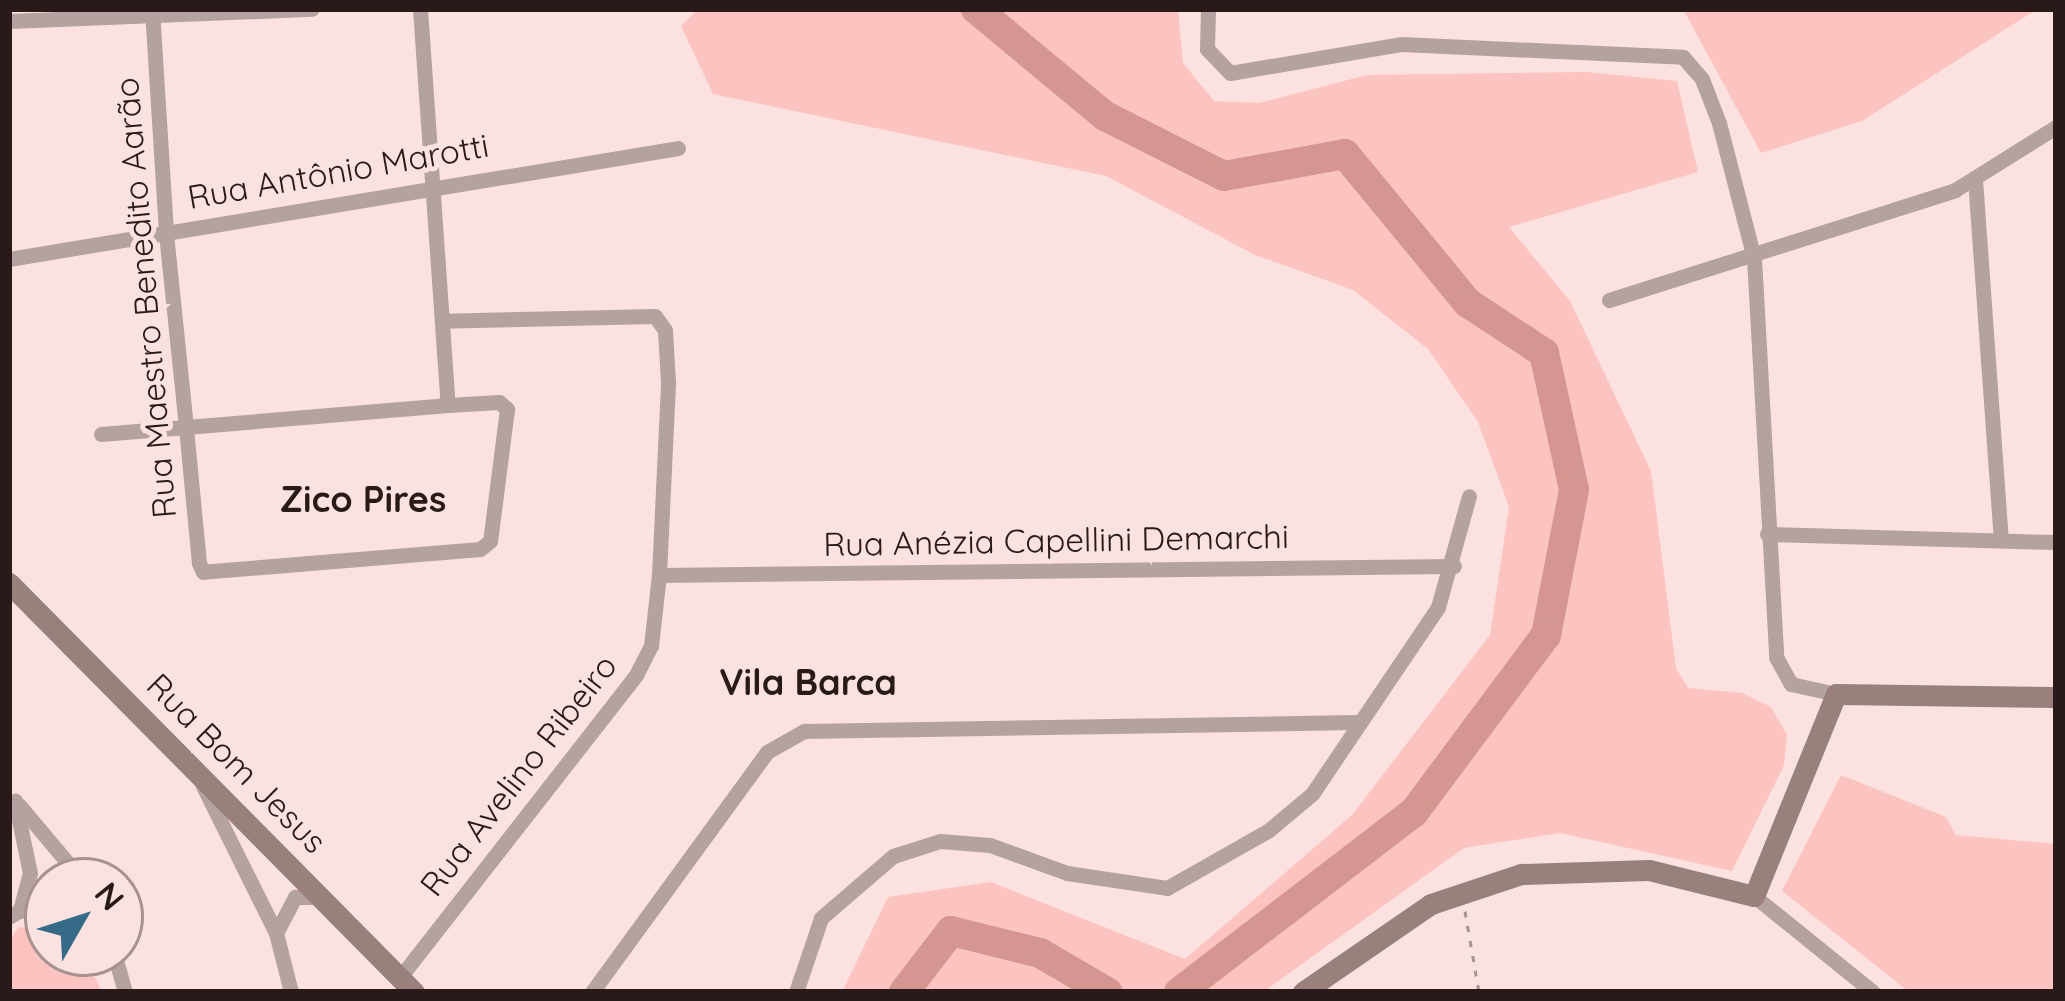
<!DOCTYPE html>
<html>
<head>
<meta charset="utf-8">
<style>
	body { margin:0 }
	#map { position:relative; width:2065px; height:1001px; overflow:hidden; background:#fbe2e0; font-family:Quicksand,sans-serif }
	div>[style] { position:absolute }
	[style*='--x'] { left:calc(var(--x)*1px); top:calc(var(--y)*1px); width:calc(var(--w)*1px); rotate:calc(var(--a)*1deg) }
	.green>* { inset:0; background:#fcc4c0 }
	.river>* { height:30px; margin:-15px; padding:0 15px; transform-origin:15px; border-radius:15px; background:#d59691 }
	.path>* { height:3px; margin-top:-1.5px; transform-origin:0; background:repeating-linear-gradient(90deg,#a79290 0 6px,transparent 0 15px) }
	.street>* { height:15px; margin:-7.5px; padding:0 7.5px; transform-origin:7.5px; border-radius:7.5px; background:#b4a2a0 }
	.secondary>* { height:21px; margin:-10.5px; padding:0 10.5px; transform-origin:10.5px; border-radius:10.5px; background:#99807d }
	span { translate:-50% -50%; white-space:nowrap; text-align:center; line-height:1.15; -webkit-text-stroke:10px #fbe2e0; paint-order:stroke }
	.street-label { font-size:33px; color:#291a19 }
	.neighbourhood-label { font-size:36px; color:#291a19; font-weight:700 }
	.frame { position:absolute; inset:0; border:12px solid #291a19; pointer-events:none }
	.north { position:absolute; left:24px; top:857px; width:120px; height:120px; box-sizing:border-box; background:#fbe2e0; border:3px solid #a79290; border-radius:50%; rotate:51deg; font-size:33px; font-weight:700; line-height:48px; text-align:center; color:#291a19 }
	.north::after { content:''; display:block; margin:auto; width:42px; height:54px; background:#366b87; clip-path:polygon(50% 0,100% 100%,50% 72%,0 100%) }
</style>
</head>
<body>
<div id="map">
	<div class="green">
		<div style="clip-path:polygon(698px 9px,1178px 9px,1183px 63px,1214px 101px,1259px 103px,1367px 75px,1586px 72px,1677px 81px,1698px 172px,1509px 227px,1570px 301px,1651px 471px,1676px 668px,1688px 688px,1742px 693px,1771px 707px,1787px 735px,1784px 765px,1732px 871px,1560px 833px,1464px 848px,1263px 992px,842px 992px,888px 897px,991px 882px,1185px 959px,1352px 815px,1490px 635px,1509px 507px,1478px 422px,1428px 349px,1353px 290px,1255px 255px,1106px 176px,713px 94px,681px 26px)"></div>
		<div style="clip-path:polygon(1683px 9px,2037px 9px,1862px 121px,1761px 153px)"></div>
		<div style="clip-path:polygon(1841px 775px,1946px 817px,1956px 835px,2056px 844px,2056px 992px,1909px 992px,1782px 891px)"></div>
		<div style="clip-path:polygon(19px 927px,48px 932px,48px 953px,84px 953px,102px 992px,9px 992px,9px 940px)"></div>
	</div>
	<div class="river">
		<div style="--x:976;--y:9;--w:168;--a:39.7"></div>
		<div style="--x:1105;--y:116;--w:133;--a:26.8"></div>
		<div style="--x:1224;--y:176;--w:123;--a:-10.3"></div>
		<div style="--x:1345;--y:154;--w:193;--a:50.5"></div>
		<div style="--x:1468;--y:303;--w:91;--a:33.3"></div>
		<div style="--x:1544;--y:353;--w:140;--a:77.6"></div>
		<div style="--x:1574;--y:490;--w:148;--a:100.9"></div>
		<div style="--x:1546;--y:635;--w:221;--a:126.7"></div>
		<div style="--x:1414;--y:812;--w:296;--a:142.5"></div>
		<div style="--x:904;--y:992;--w:77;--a:-52.4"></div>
		<div style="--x:951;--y:931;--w:92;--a:13.9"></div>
		<div style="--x:1040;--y:953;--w:78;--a:30.2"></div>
	</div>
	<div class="path">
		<div style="--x:1465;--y:911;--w:82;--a:80.2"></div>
	</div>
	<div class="street">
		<div style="--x:420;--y:9;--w:397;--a:86"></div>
		<div style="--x:1208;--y:9;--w:40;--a:91.4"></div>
		<div style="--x:1207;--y:49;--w:33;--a:46"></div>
		<div style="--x:1230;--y:73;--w:173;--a:-9.6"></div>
		<div style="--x:1401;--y:44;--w:282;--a:2.6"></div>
		<div style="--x:1683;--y:57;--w:29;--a:49"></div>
		<div style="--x:1702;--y:79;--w:47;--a:68.9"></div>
		<div style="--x:1719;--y:123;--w:139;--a:75.5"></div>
		<div style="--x:1754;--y:258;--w:400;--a:86.8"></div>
		<div style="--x:1776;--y:657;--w:31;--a:61"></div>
		<div style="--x:1791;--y:684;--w:46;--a:12.5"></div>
		<div style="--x:9;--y:21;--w:303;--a:-2.3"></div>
		<div style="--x:1975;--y:179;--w:360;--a:85.9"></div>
		<div style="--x:9;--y:259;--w:678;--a:-9.42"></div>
		<div style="--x:1609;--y:300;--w:363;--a:-17.6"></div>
		<div style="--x:1955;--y:190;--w:119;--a:-32"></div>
		<div style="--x:101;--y:434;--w:85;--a:-4.7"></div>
		<div style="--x:186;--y:427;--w:263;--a:-4.8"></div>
		<div style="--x:448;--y:405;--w:51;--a:-3.4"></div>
		<div style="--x:499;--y:402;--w:11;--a:41"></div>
		<div style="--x:507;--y:409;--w:133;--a:97.3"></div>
		<div style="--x:490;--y:541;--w:13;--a:141"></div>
		<div style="--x:480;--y:549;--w:278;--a:175.3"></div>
		<div style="--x:203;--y:572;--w:10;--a:-114"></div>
		<div style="--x:199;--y:563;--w:137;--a:-95.5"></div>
		<div style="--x:186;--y:427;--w:196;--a:-95.9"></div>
		<div style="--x:166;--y:232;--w:223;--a:-93.6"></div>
		<div style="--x:1767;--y:534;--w:289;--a:1.6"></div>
		<div style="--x:659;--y:575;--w:795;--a:-0.65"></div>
		<div style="--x:203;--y:786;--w:164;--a:63.6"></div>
		<div style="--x:276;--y:933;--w:61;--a:75.7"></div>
		<div style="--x:19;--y:805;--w:99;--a:49.9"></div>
		<div style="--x:1754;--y:896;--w:153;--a:38.9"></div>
		<div style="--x:20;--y:910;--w:29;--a:12"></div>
		<div style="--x:9;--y:917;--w:13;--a:-32"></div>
		<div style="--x:20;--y:910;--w:38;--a:-75"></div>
		<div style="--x:30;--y:873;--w:74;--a:-101.8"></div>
		<div style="--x:276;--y:933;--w:41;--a:-62.2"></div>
		<div style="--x:295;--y:897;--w:27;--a:0"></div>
		<div style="--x:114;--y:953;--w:41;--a:74.2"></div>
		<div style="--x:401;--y:976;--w:382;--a:-52"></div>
		<div style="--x:636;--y:675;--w:33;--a:-63"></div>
		<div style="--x:651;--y:646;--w:71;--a:-83.6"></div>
		<div style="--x:659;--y:575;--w:193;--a:-87.3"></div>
		<div style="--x:668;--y:382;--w:52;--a:-93.3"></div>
		<div style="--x:665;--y:330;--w:17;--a:-126"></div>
		<div style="--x:655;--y:316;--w:213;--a:178.7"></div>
		<div style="--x:592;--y:992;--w:297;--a:-53.9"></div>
		<div style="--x:767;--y:752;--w:43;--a:-29.6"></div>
		<div style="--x:804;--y:731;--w:553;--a:-0.93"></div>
		<div style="--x:796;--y:992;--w:78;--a:-71.3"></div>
		<div style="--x:821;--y:918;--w:95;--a:-40.7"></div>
		<div style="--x:893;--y:856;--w:49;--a:-17.7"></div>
		<div style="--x:940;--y:841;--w:50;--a:4.6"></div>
		<div style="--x:990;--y:845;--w:82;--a:20"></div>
		<div style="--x:1067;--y:873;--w:101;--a:8.5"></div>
		<div style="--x:1167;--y:888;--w:117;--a:-29.6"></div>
		<div style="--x:1269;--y:830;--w:56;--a:-39.9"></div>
		<div style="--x:1312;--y:794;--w:225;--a:-56"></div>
		<div style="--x:1438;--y:607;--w:115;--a:-74.4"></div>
	</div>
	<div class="secondary">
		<div style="--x:9;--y:583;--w:576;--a:45.28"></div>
		<div style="--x:1303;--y:992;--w:155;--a:-34.5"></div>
		<div style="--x:1431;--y:904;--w:95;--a:-18.4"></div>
		<div style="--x:1521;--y:874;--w:128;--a:-1.8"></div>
		<div style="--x:1649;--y:870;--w:108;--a:13.9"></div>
		<div style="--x:1754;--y:896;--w:218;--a:-67.9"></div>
		<div style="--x:1836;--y:694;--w:220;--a:0.8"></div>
	</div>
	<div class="street-label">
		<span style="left:338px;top:171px;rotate:-10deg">Rua Antônio Marotti</span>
		<span style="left:145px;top:298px;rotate:-95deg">Rua Maestro Benedito Aarão</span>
		<span style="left:1056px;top:540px;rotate:-1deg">Rua Anézia Capellini Demarchi</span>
		<span style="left:237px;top:763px;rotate:45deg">Rua Bom Jesus</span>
		<span style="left:518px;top:775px;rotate:-52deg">Rua Avelino Ribeiro</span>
	</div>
	<div class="neighbourhood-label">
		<span style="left:363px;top:499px">Zico Pires</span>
		<span style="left:808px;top:682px">Vila Barca</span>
	</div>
	<div class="frame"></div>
	<div class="north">N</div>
</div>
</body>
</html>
